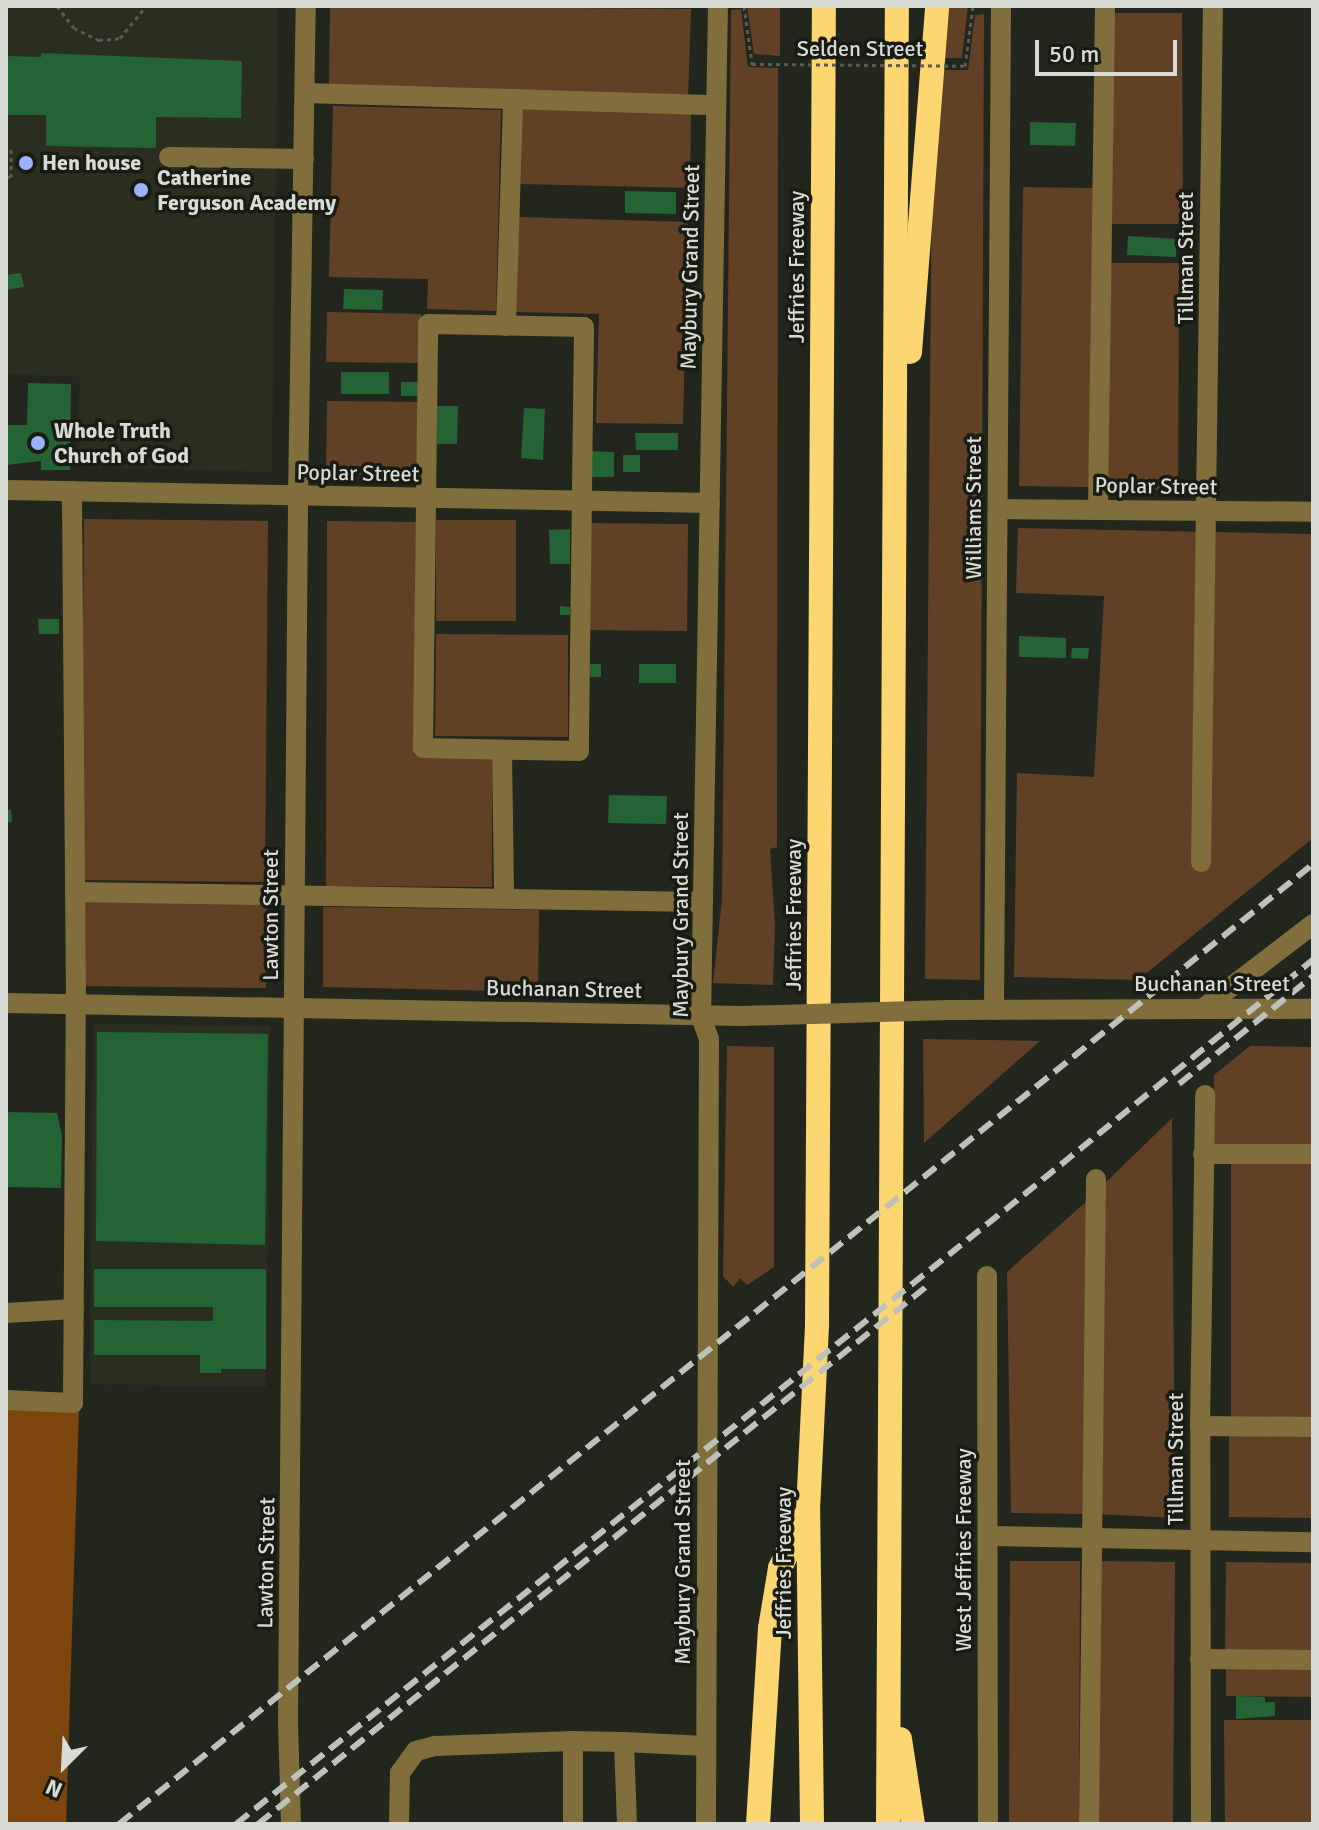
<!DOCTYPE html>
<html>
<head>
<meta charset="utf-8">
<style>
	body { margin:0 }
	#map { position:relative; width:1319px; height:1830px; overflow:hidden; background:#23261d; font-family:Signika,sans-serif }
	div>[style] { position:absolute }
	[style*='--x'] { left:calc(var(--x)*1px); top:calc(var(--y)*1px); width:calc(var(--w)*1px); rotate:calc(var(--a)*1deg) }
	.built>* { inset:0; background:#2a2e1f }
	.green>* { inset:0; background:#614126 }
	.forest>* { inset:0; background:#7d460f }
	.building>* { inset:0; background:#246334 }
	.path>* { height:3px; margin-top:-1.5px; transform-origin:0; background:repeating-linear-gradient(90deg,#5b5d55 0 4px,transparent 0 8px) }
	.minor>* { height:20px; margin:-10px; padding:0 10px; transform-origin:10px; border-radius:10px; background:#806e3c }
	.highway>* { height:24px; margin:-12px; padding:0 12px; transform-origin:12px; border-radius:12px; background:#fcd671 }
	.rail>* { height:6px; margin-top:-3px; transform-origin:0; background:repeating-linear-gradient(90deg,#bec1ba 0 16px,transparent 0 24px) }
	.path-bridge>* { height:3px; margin-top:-1.5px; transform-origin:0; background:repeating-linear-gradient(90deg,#5b5d55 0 4px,transparent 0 8px) }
	.minor-bridge>* { height:20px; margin:-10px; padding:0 10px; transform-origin:10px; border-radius:10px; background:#806e3c }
	.dots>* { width:22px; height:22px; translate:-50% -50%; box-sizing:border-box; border:4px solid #1a1c13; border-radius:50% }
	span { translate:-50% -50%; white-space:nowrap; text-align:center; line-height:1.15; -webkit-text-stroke:7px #1a1c13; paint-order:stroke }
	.street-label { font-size:22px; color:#d8dad4 }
	.poi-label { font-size:22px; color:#d8dad4; font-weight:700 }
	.left { translate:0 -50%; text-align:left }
	.frame { position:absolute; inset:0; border:8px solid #d8dad4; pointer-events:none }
	.north { position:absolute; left:24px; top:1726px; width:80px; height:80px; -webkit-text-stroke:6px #1a1c13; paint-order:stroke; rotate:204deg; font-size:22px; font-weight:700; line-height:32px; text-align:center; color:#d8dad4 }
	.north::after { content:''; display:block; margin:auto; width:28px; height:36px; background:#d8dad4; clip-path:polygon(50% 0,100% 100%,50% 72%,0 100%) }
	.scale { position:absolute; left:1035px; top:40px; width:142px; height:36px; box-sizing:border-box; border:4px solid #d8dad4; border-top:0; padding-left:10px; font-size:24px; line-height:28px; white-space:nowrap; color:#d8dad4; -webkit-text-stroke:6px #1a1c13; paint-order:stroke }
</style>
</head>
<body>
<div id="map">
	<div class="built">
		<div style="clip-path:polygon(6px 6px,278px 6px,272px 472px,76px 467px,80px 377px,6px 374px)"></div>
		<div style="clip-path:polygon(93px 1024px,270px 1026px,266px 1387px,90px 1384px)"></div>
	</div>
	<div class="green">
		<div style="clip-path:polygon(330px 6px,691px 9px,688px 98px,329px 85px)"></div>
		<div style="clip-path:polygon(747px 6px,780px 6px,780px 56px,754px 54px)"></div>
		<div style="clip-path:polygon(944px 6px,968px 6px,962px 58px,940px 58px)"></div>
		<div style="clip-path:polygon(741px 9px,748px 67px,778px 68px,777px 847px,770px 849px,775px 925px,773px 985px,713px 983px,722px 899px,731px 10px)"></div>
		<div style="clip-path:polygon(1110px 13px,1182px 13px,1183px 224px,1111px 224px)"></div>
		<div style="clip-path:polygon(984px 14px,980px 980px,925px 979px,932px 157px,939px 70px,968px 70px,975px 15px)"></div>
		<div style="clip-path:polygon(520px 105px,691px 109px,690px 188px,519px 184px)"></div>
		<div style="clip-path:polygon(333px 106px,501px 110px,496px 311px,427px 309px,428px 279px,329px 277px)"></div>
		<div style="clip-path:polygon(1023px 187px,1093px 188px,1089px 487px,1019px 486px)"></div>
		<div style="clip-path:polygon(518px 217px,688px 222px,683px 424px,596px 423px,599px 314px,516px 312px)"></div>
		<div style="clip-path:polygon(1108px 263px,1179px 263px,1178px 490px,1108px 489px)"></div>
		<div style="clip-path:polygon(327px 312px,421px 314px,421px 363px,326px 362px)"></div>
		<div style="clip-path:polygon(327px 401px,422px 402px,421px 475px,326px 474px)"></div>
		<div style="clip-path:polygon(84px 519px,268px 521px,265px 882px,81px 880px)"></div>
		<div style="clip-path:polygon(436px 520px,516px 520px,516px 621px,436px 621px)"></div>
		<div style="clip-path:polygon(327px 521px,416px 522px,414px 755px,492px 756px,492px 887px,326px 886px)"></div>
		<div style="clip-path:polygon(589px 523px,688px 524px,687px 631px,587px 630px)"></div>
		<div style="clip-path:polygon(1018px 528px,1313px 534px,1313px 838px,1138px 980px,1014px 977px,1017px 773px,1094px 777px,1104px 596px,1016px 593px)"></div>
		<div style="clip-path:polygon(436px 634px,568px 635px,568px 737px,435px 736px)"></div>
		<div style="clip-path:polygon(82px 900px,267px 902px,266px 988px,81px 986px)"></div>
		<div style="clip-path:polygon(323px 907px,539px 910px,538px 992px,323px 987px)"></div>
		<div style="clip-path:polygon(923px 1039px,1040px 1041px,924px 1143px)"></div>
		<div style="clip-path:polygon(727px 1046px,774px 1047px,774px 1267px,747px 1285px,740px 1278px,733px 1287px,723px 1276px)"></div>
		<div style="clip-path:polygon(1250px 1046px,1313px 1047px,1313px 1150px,1213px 1150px,1214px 1075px)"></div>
		<div style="clip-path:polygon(1172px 1118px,1175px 1518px,1099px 1514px,1101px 1187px)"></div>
		<div style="clip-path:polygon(1231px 1159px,1313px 1159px,1313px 1419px,1231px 1419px)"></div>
		<div style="clip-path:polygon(1087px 1201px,1083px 1514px,1011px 1513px,1007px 1272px)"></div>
		<div style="clip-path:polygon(1229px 1434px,1313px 1435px,1313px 1518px,1229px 1517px)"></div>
		<div style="clip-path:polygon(1010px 1561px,1080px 1561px,1079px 1824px,1009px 1824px)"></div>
		<div style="clip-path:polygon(1096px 1561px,1175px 1562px,1173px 1824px,1094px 1824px)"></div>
		<div style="clip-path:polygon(1226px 1562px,1313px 1563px,1313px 1657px,1225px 1655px)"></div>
		<div style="clip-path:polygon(1226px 1664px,1313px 1665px,1313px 1697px,1226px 1696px)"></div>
		<div style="clip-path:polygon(1224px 1720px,1313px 1720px,1313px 1824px,1225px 1824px)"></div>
	</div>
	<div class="forest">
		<div style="clip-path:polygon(6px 1408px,79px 1410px,66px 1824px,6px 1824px)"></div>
	</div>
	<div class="building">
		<div style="clip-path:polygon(41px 53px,242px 61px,241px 118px,156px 117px,156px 148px,46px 146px,46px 115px,6px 115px,6px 56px,41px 57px)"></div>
		<div style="clip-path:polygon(1030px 122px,1076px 123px,1075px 146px,1030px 145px)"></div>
		<div style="clip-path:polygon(24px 157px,33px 158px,37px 168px,16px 168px,16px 161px,24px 161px)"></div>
		<div style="clip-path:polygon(625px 191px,676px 192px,676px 214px,625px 213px)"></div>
		<div style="clip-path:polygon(1128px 236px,1177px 239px,1176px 257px,1127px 255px)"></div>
		<div style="clip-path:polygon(21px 273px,24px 287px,6px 290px,6px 275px)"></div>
		<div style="clip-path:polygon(344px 289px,383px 290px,382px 310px,343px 309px)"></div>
		<div style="clip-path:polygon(341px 372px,389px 372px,389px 394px,341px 394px)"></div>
		<div style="clip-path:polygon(401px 382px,418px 382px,418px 396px,401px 396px)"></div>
		<div style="clip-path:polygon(28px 383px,71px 384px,70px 470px,41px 470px,41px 461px,6px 465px,6px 425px,27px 425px)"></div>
		<div style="clip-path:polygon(437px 406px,458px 406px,457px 444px,437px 444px)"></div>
		<div style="clip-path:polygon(524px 408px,545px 409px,543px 460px,521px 458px)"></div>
		<div style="clip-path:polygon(635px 433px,678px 433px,678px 450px,636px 450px)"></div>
		<div style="clip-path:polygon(590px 451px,614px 452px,614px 477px,590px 477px)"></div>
		<div style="clip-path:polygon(623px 455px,640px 455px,640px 472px,623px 472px)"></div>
		<div style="clip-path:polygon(570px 529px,570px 564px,550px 564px,549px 530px)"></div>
		<div style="clip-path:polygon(560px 606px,570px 607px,570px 615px,560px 615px)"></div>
		<div style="clip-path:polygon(38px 619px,59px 619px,59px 634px,39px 634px)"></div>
		<div style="clip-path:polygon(1019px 636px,1066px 638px,1066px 658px,1019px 657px)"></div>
		<div style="clip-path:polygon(1072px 648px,1089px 648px,1088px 659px,1071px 658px)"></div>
		<div style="clip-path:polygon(590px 664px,601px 664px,601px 677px,590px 677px)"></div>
		<div style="clip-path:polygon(639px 664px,676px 664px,676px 683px,639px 683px)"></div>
		<div style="clip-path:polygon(609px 795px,667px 796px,666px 824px,608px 823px)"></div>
		<div style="clip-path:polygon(6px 810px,11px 810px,12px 822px,6px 822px)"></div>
		<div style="clip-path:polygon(97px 1032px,268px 1034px,265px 1245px,96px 1241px)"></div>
		<div style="clip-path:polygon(6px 1112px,57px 1113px,62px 1135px,61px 1188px,6px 1187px)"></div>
		<div style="clip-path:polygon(94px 1269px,266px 1269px,266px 1369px,221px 1369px,221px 1373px,200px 1373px,200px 1355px,94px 1355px,94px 1320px,213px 1321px,213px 1307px,94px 1307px)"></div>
		<div style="clip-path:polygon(1236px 1696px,1265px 1697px,1265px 1702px,1275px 1702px,1275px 1716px,1236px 1719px)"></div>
	</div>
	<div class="path">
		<div style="--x:57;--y:6;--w:28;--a:52"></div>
		<div style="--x:74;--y:28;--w:28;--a:26"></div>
		<div style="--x:99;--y:40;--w:21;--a:-5"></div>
		<div style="--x:120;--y:38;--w:41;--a:-50.9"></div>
		<div style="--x:744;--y:6;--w:59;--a:82.1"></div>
		<div style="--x:965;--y:66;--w:61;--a:-82.4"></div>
		<div style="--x:6;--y:177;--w:5;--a:0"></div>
		<div style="--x:11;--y:177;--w:29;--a:-90"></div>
	</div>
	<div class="minor">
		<div style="--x:305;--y:93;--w:411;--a:1.7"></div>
		<div style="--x:169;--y:157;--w:135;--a:0.8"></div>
		<div style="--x:428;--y:324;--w:156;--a:1.1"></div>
		<div style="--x:584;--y:327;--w:424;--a:90.7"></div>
		<div style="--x:579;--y:751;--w:156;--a:-178.9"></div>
		<div style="--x:423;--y:748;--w:424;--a:-89.3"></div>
		<div style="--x:506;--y:326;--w:227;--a:-88.2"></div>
		<div style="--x:6;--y:490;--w:704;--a:1.06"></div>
		<div style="--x:998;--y:509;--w:315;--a:0.5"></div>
		<div style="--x:1098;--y:510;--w:504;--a:-89.2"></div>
		<div style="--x:502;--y:750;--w:148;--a:89.2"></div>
		<div style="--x:1201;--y:862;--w:856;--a:-89.2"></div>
		<div style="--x:75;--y:892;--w:628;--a:0.91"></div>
		<div style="--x:6;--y:1003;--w:736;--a:1.01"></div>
		<div style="--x:1205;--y:1007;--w:136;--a:-37.5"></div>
		<div style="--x:948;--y:1010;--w:365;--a:-0.2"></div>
		<div style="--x:994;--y:1010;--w:1004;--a:-89.6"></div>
		<div style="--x:1203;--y:1154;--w:110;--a:0"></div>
		<div style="--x:987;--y:1276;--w:548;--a:89.9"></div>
		<div style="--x:6;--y:1313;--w:68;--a:-3.4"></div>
		<div style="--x:6;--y:1400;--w:67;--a:2.6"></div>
		<div style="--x:73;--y:1403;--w:398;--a:-89.6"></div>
		<div style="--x:76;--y:1005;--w:514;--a:-90.45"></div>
		<div style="--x:1200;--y:1426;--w:113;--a:0.5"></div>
		<div style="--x:989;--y:1536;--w:324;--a:1.1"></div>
		<div style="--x:1200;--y:1659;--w:113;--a:0.5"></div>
		<div style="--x:573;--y:1741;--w:51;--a:1.1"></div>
		<div style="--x:291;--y:1824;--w:102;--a:-91.7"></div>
		<div style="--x:288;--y:1722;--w:1226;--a:-89.53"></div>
		<div style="--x:298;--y:496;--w:490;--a:-89.1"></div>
		<div style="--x:399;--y:1824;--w:51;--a:-88.9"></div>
		<div style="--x:400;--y:1773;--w:27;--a:-54"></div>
		<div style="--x:416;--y:1751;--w:20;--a:-15"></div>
		<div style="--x:435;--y:1746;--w:138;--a:-2.1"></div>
		<div style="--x:573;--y:1741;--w:83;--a:90"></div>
		<div style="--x:627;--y:1824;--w:82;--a:-92.1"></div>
		<div style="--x:624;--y:1742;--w:82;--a:2.8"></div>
		<div style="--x:706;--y:1824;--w:785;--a:-89.78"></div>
		<div style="--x:709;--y:1039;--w:23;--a:-110"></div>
		<div style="--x:701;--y:1017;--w:1011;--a:-89.04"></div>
		<div style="--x:1089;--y:1824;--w:645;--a:-89.38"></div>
		<div style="--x:1201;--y:1824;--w:398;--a:-90.1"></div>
		<div style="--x:1200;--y:1426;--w:331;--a:-89.1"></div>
	</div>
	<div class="highway">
		<div style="--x:910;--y:352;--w:347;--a:-85.5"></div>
		<div style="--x:900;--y:1739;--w:86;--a:81.3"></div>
		<div style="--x:758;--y:1824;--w:196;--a:-86.5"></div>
		<div style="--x:770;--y:1628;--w:61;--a:-80.5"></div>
		<div style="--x:780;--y:1568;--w:58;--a:-64.3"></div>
		<div style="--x:812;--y:1824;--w:314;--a:-90.7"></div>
		<div style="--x:808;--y:1510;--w:187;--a:-87.2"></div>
		<div style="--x:817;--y:1323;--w:1317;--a:-89.7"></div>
		<div style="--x:888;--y:1824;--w:1818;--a:-89.72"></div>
	</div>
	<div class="rail">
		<div style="--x:1179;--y:1084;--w:172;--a:-38.9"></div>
		<div style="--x:119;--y:1824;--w:1532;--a:-38.8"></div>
		<div style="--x:236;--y:1824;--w:984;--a:-38.61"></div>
		<div style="--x:1005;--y:1210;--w:397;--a:-39.1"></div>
		<div style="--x:258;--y:1824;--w:857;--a:-38.8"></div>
	</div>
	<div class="path-bridge">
		<div style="--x:752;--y:64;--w:213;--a:0.5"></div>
	</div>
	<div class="minor-bridge">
		<div style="--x:742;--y:1016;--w:206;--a:-1.7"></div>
	</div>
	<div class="dots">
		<div style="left:26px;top:163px;background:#9cb4fd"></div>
		<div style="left:141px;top:190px;background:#9cb4fd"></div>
		<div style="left:38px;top:443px;background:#9cb4fd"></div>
	</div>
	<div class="street-label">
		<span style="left:860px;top:49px">Selden Street</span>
		<span style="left:1186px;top:258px;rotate:-90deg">Tillman Street</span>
		<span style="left:690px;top:267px;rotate:-89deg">Maybury Grand Street</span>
		<span style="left:797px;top:267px;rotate:-90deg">Jeffries Freeway</span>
		<span style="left:358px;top:473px;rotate:1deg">Poplar Street</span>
		<span style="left:1156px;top:486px;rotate:1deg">Poplar Street</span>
		<span style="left:974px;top:508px;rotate:-90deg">Williams Street</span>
		<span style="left:271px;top:915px;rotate:-90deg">Lawton Street</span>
		<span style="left:681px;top:915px;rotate:-90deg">Maybury Grand Street</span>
		<span style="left:794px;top:915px;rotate:-90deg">Jeffries Freeway</span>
		<span style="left:1212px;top:984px">Buchanan Street</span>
		<span style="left:564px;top:989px;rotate:1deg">Buchanan Street</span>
		<span style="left:1176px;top:1459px;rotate:-90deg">Tillman Street</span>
		<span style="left:964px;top:1550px;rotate:-90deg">West Jeffries Freeway</span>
		<span style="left:683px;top:1562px;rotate:-90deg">Maybury Grand Street</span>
		<span style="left:266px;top:1563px;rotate:-89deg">Lawton Street</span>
		<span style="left:784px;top:1563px;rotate:-90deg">Jeffries Freeway</span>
	</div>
	<div class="poi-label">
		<span class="left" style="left:42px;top:163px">Hen house</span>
		<span class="left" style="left:157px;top:190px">Catherine<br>Ferguson Academy</span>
		<span class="left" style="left:54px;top:443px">Whole Truth<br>Church of God</span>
	</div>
	<div class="frame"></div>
	<div class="north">N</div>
	<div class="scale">50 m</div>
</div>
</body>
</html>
